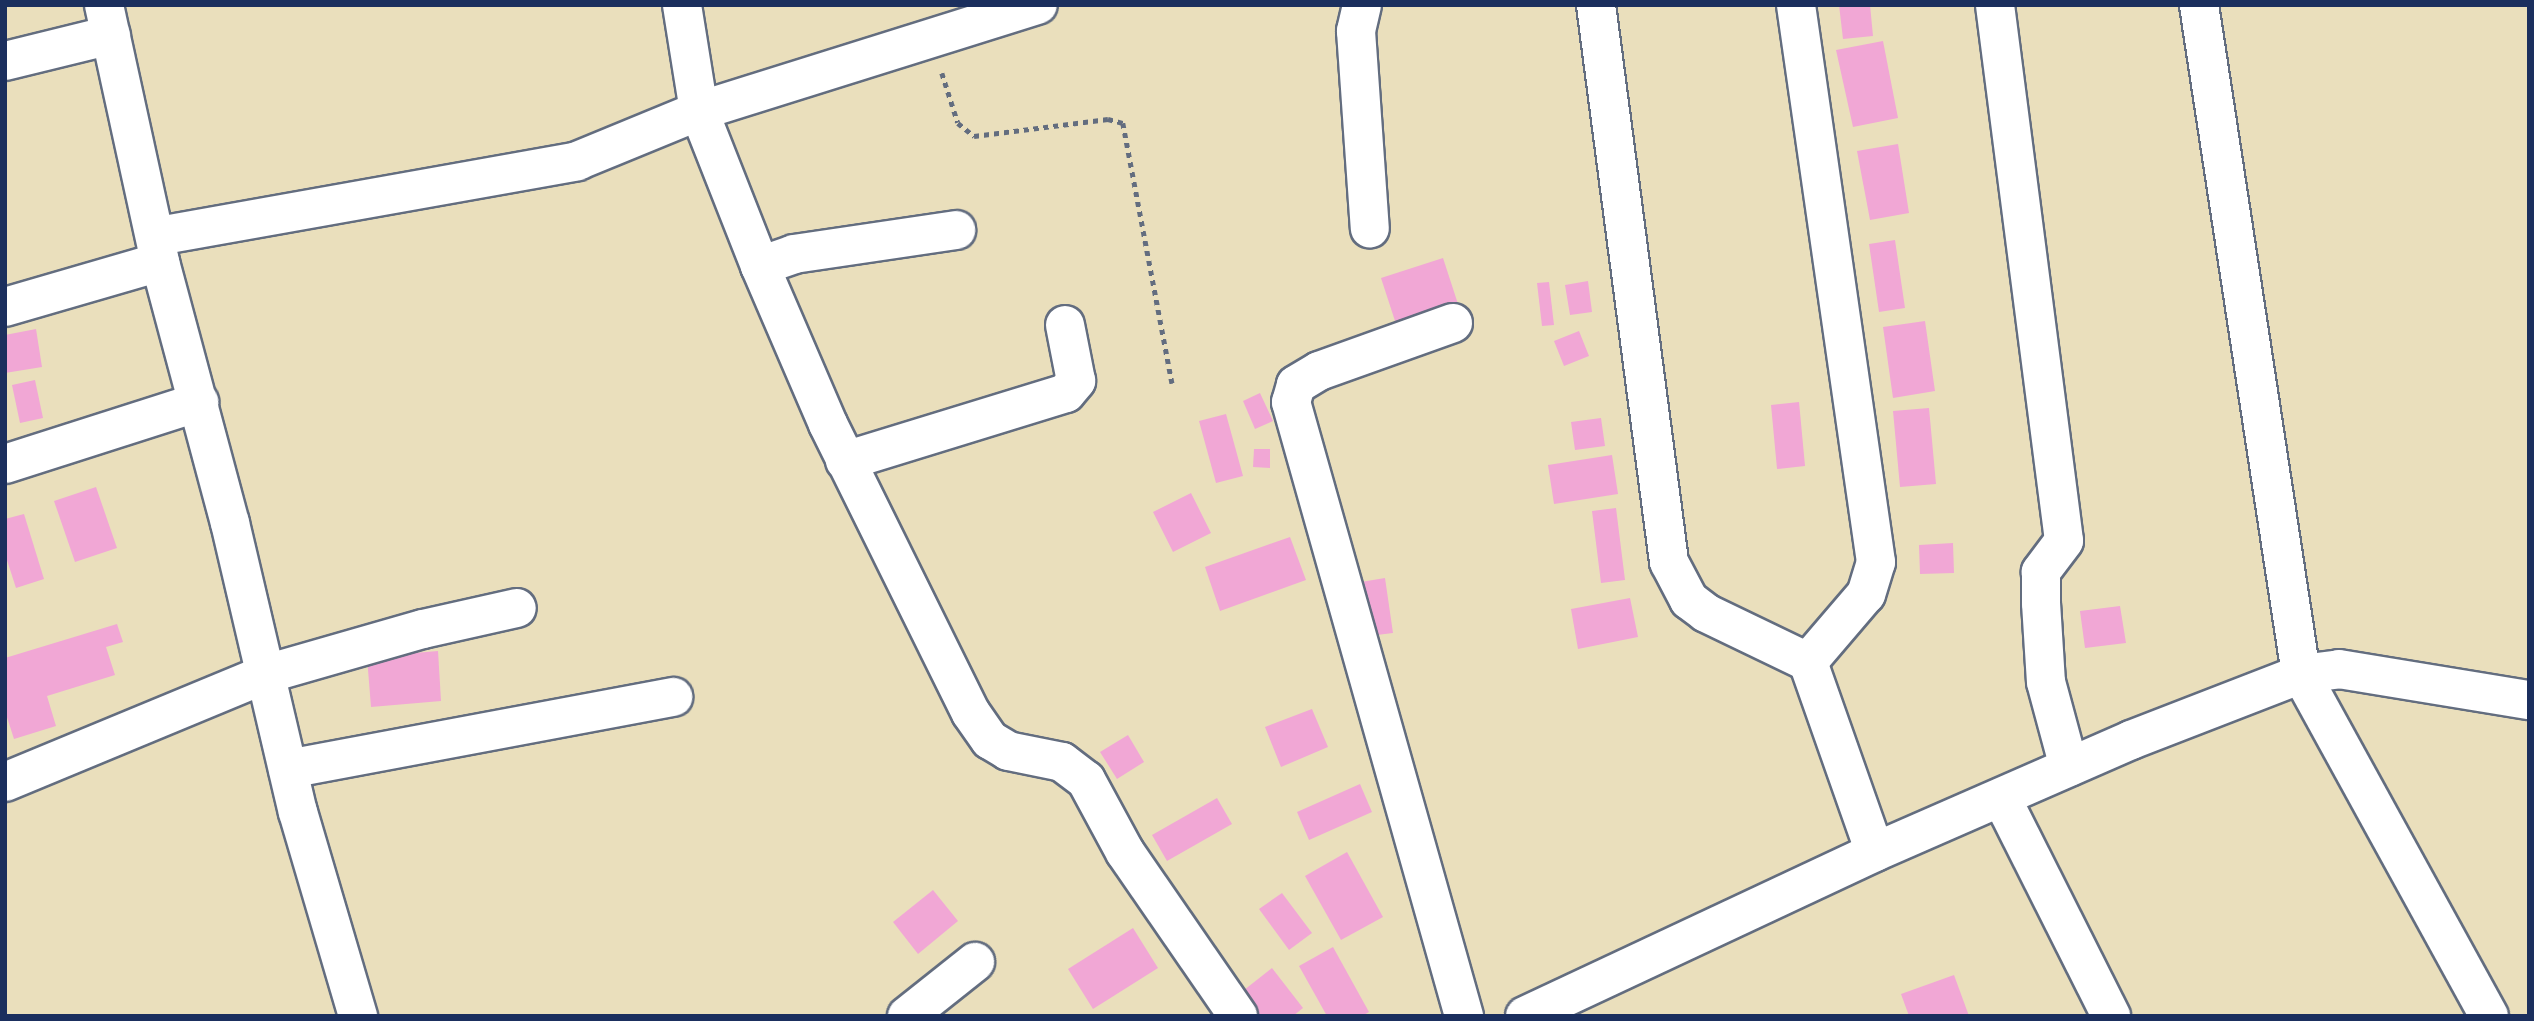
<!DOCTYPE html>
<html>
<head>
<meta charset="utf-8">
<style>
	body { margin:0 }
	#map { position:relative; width:2534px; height:1021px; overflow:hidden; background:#eadfbc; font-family:"Indie Flower",sans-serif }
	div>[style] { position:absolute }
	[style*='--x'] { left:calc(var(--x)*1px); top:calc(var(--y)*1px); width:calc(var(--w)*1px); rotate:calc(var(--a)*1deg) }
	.building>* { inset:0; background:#f1a7d5 }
	.path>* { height:4.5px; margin-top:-2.25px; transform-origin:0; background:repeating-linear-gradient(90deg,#636d7f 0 5px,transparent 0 10px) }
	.roads { filter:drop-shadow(2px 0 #636d7f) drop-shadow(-2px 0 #636d7f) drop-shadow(0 2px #636d7f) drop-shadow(0 -2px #636d7f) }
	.minor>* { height:38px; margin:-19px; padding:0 19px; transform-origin:19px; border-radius:19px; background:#fff }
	span { translate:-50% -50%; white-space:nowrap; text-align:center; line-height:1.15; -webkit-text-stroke:5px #f6f6f2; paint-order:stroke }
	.frame { position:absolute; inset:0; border:7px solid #1b2f5e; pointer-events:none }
</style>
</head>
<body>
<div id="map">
	<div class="building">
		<div style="clip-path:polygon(1839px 5px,1870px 5px,1873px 36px,1843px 39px)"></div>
		<div style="clip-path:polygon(1883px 41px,1898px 118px,1853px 127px,1836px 50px)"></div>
		<div style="clip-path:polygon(1898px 144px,1909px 213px,1870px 220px,1857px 151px)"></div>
		<div style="clip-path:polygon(1895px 240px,1905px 308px,1879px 312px,1869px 244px)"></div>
		<div style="clip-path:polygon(1443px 258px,1458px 304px,1396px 324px,1381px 278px)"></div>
		<div style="clip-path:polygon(1588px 281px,1592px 312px,1570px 315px,1565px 285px)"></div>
		<div style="clip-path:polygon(1549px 282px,1554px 325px,1542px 326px,1537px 283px)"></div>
		<div style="clip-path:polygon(1925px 321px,1935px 391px,1893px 398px,1883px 327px)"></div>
		<div style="clip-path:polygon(36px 329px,42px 367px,5px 373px,5px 335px)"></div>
		<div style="clip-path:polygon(1579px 331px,1589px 356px,1564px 366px,1554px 341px)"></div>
		<div style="clip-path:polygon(35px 380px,43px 418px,20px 423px,12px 385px)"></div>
		<div style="clip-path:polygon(1260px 393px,1273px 421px,1255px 429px,1243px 401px)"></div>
		<div style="clip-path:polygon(1799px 402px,1805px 466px,1777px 469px,1771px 405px)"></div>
		<div style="clip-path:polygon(1929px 408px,1936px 484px,1900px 487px,1893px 411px)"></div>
		<div style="clip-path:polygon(1226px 414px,1243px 476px,1216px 483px,1199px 421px)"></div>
		<div style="clip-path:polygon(1601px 418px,1605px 446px,1575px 450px,1571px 422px)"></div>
		<div style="clip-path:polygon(1254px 449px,1270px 449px,1270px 468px,1253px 467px)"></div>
		<div style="clip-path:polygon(1612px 455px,1618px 494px,1554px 504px,1548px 465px)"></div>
		<div style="clip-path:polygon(96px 487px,117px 548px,75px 562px,54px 501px)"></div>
		<div style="clip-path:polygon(1191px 493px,1211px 533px,1173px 552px,1153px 512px)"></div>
		<div style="clip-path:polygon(1616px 508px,1625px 580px,1601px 583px,1592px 511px)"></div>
		<div style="clip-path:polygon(24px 514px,44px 579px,16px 588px,5px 554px,5px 519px)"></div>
		<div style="clip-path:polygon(1290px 537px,1306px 580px,1220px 611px,1205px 567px)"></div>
		<div style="clip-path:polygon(1953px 543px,1954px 573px,1920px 574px,1919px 545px)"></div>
		<div style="clip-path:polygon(1385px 578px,1393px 633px,1369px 636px,1361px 582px)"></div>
		<div style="clip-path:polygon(1630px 598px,1638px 637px,1578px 649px,1571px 609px)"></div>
		<div style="clip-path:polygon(2120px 606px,2126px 643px,2085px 648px,2080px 611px)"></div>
		<div style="clip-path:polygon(117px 624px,123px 642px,106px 647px,115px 675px,47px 696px,56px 726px,14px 739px,5px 711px,5px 658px)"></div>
		<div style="clip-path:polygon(438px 651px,441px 701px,371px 707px,367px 657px)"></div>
		<div style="clip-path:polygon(1312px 709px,1328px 747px,1281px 767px,1265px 727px)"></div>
		<div style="clip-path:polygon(1128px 735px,1144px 762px,1117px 779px,1100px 752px)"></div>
		<div style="clip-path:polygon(1360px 784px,1372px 812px,1309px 840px,1297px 812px)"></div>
		<div style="clip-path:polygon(1217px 798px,1232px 824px,1167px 861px,1152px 835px)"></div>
		<div style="clip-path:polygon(1347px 852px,1383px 917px,1341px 940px,1305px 876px)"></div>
		<div style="clip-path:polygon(933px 890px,958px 921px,918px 954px,893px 922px)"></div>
		<div style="clip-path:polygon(1282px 893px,1312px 933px,1289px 950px,1259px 909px)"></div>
		<div style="clip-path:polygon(1133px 928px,1158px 968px,1093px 1009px,1068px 969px)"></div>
		<div style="clip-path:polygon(1333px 947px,1369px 1012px,1362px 1016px,1327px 1016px,1299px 966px)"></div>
		<div style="clip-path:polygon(1272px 968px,1303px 1008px,1293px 1016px,1255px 1016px,1239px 994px)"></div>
		<div style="clip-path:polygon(1954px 975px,1969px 1016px,1909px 1016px,1901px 994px)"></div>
	</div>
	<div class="path">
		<div style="--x:942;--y:73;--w:52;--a:72.3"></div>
		<div style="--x:958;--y:123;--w:21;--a:39"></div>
		<div style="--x:974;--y:136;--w:135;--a:-7.2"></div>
		<div style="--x:1108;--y:119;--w:16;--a:15"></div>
		<div style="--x:1123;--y:123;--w:265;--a:79.3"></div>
	</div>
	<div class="roads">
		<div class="minor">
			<div style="--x:104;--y:5;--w:263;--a:77.7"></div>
			<div style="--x:160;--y:262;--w:270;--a:75"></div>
			<div style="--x:230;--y:523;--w:297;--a:76.8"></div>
			<div style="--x:298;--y:812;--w:213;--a:73.6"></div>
			<div style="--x:682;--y:5;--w:107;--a:80.9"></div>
			<div style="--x:699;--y:111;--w:167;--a:68.5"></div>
			<div style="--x:760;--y:266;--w:172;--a:66.7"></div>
			<div style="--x:828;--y:424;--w:322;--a:63.7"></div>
			<div style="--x:971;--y:713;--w:33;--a:55"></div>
			<div style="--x:990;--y:740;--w:21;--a:31"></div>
			<div style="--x:1008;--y:751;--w:55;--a:11.5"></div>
			<div style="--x:1062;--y:762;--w:30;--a:37"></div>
			<div style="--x:1086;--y:780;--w:82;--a:61.6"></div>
			<div style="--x:1125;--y:852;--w:199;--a:55.4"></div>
			<div style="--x:1362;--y:5;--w:27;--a:103"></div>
			<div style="--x:1356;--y:31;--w:198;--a:86"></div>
			<div style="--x:1596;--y:5;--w:562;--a:82.53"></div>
			<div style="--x:1669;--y:562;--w:43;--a:62.2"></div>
			<div style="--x:1689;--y:600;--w:21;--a:37"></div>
			<div style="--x:1706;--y:613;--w:113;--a:25.7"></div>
			<div style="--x:1808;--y:662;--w:201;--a:70.6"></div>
			<div style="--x:1796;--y:5;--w:563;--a:81.83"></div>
			<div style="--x:1876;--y:562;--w:34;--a:107"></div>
			<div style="--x:1866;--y:594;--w:89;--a:130.5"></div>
			<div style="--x:1995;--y:5;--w:540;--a:82.66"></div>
			<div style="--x:2064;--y:541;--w:39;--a:127"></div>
			<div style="--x:2041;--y:572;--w:31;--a:90"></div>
			<div style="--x:2041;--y:603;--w:79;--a:86.4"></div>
			<div style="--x:2046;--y:682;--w:88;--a:74.9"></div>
			<div style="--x:2199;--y:5;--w:677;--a:81.33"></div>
			<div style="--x:2301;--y:674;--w:390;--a:61.2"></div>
			<div style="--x:5;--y:61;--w:109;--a:-13.8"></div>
			<div style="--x:158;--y:236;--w:426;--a:-10.1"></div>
			<div style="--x:577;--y:161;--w:132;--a:-22.3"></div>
			<div style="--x:699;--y:111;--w:355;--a:-17.4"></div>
			<div style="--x:760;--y:266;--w:36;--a:-19"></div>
			<div style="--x:794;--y:254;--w:164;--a:-8.4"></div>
			<div style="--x:5;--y:307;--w:161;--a:-16.2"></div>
			<div style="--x:1453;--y:323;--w:142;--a:160.3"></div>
			<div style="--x:1319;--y:371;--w:27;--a:149"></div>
			<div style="--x:1296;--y:385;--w:18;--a:106"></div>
			<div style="--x:1291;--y:402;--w:638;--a:74.26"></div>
			<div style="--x:845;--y:461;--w:231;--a:-17.1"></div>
			<div style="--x:1066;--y:393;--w:16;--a:-50"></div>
			<div style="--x:1076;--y:381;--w:57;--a:-101.1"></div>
			<div style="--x:5;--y:464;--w:204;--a:-17.7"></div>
			<div style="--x:288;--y:769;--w:392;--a:-10.6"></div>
			<div style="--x:5;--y:782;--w:282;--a:-22.5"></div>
			<div style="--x:266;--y:674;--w:163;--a:-16"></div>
			<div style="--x:423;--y:629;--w:96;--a:-12.6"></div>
			<div style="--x:2002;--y:799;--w:243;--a:63.3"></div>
			<div style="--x:907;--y:1016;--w:87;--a:-38.5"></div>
			<div style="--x:1525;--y:1016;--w:387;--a:-25.1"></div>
			<div style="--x:1875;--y:852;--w:279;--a:-23.6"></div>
			<div style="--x:2131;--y:740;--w:182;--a:-21.2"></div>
			<div style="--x:2301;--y:674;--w:38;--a:-7"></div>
			<div style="--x:2339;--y:669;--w:193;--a:9.3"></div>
		</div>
	</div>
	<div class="frame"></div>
</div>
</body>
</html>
